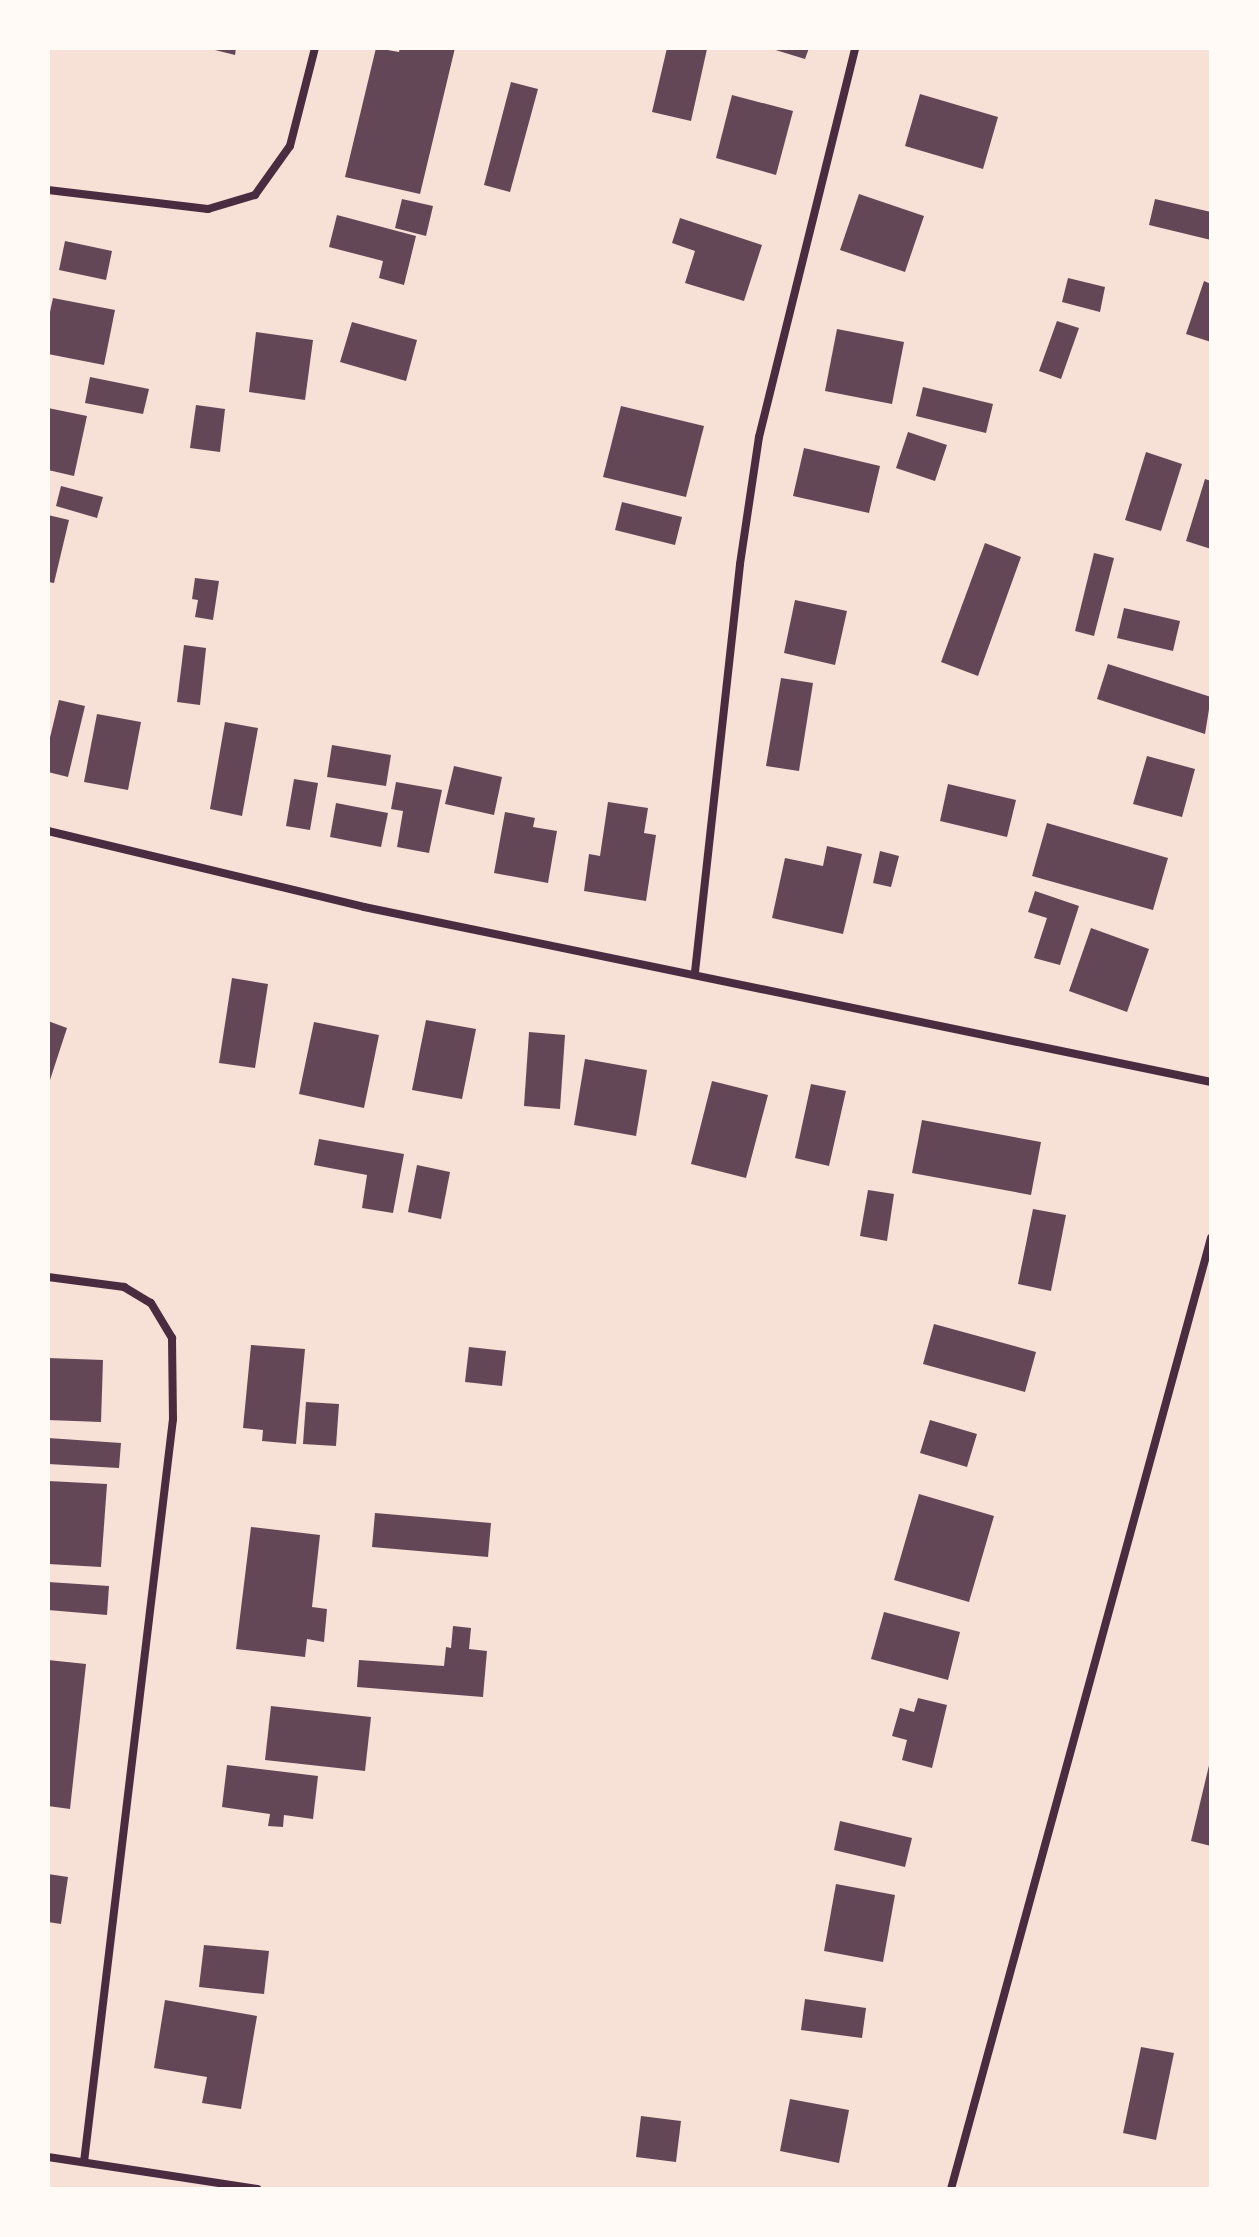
<!DOCTYPE html>
<html>
<head>
<meta charset="utf-8">
<style>
	body { margin:0 }
	#map { position:relative; width:1259px; height:2237px; overflow:hidden; background:#f7e1d7; font-family:"Exo 2",sans-serif }
	div>[style] { position:absolute }
	[style*='--x'] { left:calc(var(--x)*1px); top:calc(var(--y)*1px); width:calc(var(--w)*1px); rotate:calc(var(--a)*1deg) }
	.building>* { inset:0; background:#644757 }
	.minor>* { height:8px; margin:-4px; padding:0 4px; transform-origin:4px; border-radius:4px; background:#4a2c40 }
	span { translate:-50% -50%; white-space:nowrap; text-align:center; line-height:1.15; -webkit-text-stroke:6px #fffaf5; paint-order:stroke }
	.frame { position:absolute; inset:0; border:50px solid #fffaf5; pointer-events:none }
</style>
</head>
<body>
<div id="map">
	<div class="building">
		<div style="clip-path:polygon(207px 48px,236px 48px,235px 55px)"></div>
		<div style="clip-path:polygon(376px 48px,399px 52px,400px 48px,455px 48px,420px 194px,345px 177px)"></div>
		<div style="clip-path:polygon(667px 48px,707px 49px,691px 121px,652px 112px)"></div>
		<div style="clip-path:polygon(769px 48px,809px 48px,805px 59px)"></div>
		<div style="clip-path:polygon(511px 82px,538px 89px,510px 192px,484px 185px)"></div>
		<div style="clip-path:polygon(920px 94px,998px 117px,983px 169px,905px 146px)"></div>
		<div style="clip-path:polygon(732px 95px,793px 111px,776px 175px,716px 158px)"></div>
		<div style="clip-path:polygon(859px 194px,924px 216px,905px 272px,840px 250px)"></div>
		<div style="clip-path:polygon(402px 199px,433px 206px,426px 236px,395px 228px)"></div>
		<div style="clip-path:polygon(1155px 199px,1211px 212px,1211px 240px,1149px 225px)"></div>
		<div style="clip-path:polygon(337px 215px,416px 236px,404px 285px,379px 278px,383px 261px,329px 247px)"></div>
		<div style="clip-path:polygon(680px 218px,762px 245px,744px 301px,685px 283px,695px 251px,672px 243px)"></div>
		<div style="clip-path:polygon(65px 241px,112px 251px,106px 280px,59px 270px)"></div>
		<div style="clip-path:polygon(1068px 278px,1105px 287px,1100px 312px,1062px 302px)"></div>
		<div style="clip-path:polygon(1204px 281px,1211px 284px,1211px 342px,1186px 334px)"></div>
		<div style="clip-path:polygon(53px 298px,115px 310px,104px 365px,48px 354px,48px 321px)"></div>
		<div style="clip-path:polygon(1057px 321px,1079px 328px,1061px 379px,1039px 371px)"></div>
		<div style="clip-path:polygon(352px 322px,417px 340px,406px 381px,340px 362px)"></div>
		<div style="clip-path:polygon(837px 329px,904px 342px,892px 404px,825px 391px)"></div>
		<div style="clip-path:polygon(256px 332px,313px 340px,305px 400px,249px 392px)"></div>
		<div style="clip-path:polygon(90px 377px,149px 389px,143px 414px,85px 403px)"></div>
		<div style="clip-path:polygon(923px 387px,993px 404px,986px 433px,916px 416px)"></div>
		<div style="clip-path:polygon(196px 405px,225px 409px,220px 452px,190px 448px)"></div>
		<div style="clip-path:polygon(621px 406px,704px 426px,686px 497px,603px 477px)"></div>
		<div style="clip-path:polygon(48px 408px,87px 416px,74px 476px,48px 470px)"></div>
		<div style="clip-path:polygon(908px 432px,947px 445px,935px 481px,896px 468px)"></div>
		<div style="clip-path:polygon(804px 448px,880px 466px,869px 513px,793px 496px)"></div>
		<div style="clip-path:polygon(1146px 452px,1182px 464px,1161px 531px,1125px 520px)"></div>
		<div style="clip-path:polygon(1205px 479px,1211px 481px,1211px 549px,1186px 541px)"></div>
		<div style="clip-path:polygon(61px 486px,103px 497px,97px 518px,56px 506px)"></div>
		<div style="clip-path:polygon(622px 502px,682px 517px,675px 545px,615px 530px)"></div>
		<div style="clip-path:polygon(48px 515px,69px 520px,54px 583px,48px 582px)"></div>
		<div style="clip-path:polygon(985px 543px,1021px 557px,978px 676px,941px 662px)"></div>
		<div style="clip-path:polygon(1094px 553px,1114px 558px,1094px 636px,1075px 631px)"></div>
		<div style="clip-path:polygon(195px 578px,219px 581px,213px 620px,195px 617px,198px 600px,192px 599px)"></div>
		<div style="clip-path:polygon(795px 600px,847px 611px,835px 665px,784px 653px)"></div>
		<div style="clip-path:polygon(1124px 608px,1180px 621px,1173px 651px,1117px 638px)"></div>
		<div style="clip-path:polygon(184px 645px,206px 648px,200px 705px,177px 702px)"></div>
		<div style="clip-path:polygon(1108px 664px,1211px 697px,1205px 734px,1097px 699px)"></div>
		<div style="clip-path:polygon(781px 678px,813px 683px,799px 771px,766px 766px)"></div>
		<div style="clip-path:polygon(59px 700px,85px 706px,68px 777px,48px 772px,48px 746px)"></div>
		<div style="clip-path:polygon(97px 714px,141px 722px,128px 790px,84px 782px)"></div>
		<div style="clip-path:polygon(225px 722px,258px 728px,242px 816px,210px 809px)"></div>
		<div style="clip-path:polygon(332px 745px,391px 755px,386px 786px,327px 777px)"></div>
		<div style="clip-path:polygon(1147px 756px,1195px 769px,1182px 817px,1133px 804px)"></div>
		<div style="clip-path:polygon(454px 766px,502px 777px,494px 815px,445px 804px)"></div>
		<div style="clip-path:polygon(294px 779px,318px 783px,310px 830px,286px 826px)"></div>
		<div style="clip-path:polygon(396px 782px,442px 790px,429px 853px,397px 847px,403px 811px,391px 809px)"></div>
		<div style="clip-path:polygon(948px 784px,1016px 800px,1007px 837px,940px 821px)"></div>
		<div style="clip-path:polygon(608px 802px,648px 808px,644px 833px,656px 835px,646px 901px,584px 891px,589px 854px,600px 856px)"></div>
		<div style="clip-path:polygon(336px 803px,388px 813px,381px 847px,330px 837px)"></div>
		<div style="clip-path:polygon(505px 812px,535px 818px,533px 827px,557px 831px,548px 883px,494px 873px)"></div>
		<div style="clip-path:polygon(1047px 823px,1168px 858px,1153px 910px,1032px 876px)"></div>
		<div style="clip-path:polygon(827px 846px,862px 854px,843px 934px,772px 918px,785px 858px,823px 866px)"></div>
		<div style="clip-path:polygon(880px 851px,899px 856px,891px 887px,873px 883px)"></div>
		<div style="clip-path:polygon(1035px 891px,1079px 906px,1060px 965px,1034px 958px,1047px 918px,1028px 912px)"></div>
		<div style="clip-path:polygon(1091px 928px,1149px 949px,1127px 1012px,1069px 991px)"></div>
		<div style="clip-path:polygon(232px 978px,268px 984px,255px 1068px,219px 1063px)"></div>
		<div style="clip-path:polygon(426px 1020px,476px 1029px,462px 1099px,412px 1090px)"></div>
		<div style="clip-path:polygon(48px 1021px,67px 1028px,50px 1080px,48px 1079px)"></div>
		<div style="clip-path:polygon(314px 1022px,379px 1035px,364px 1108px,299px 1094px)"></div>
		<div style="clip-path:polygon(529px 1032px,565px 1035px,560px 1109px,524px 1106px)"></div>
		<div style="clip-path:polygon(585px 1059px,647px 1070px,636px 1136px,574px 1125px)"></div>
		<div style="clip-path:polygon(712px 1081px,768px 1095px,746px 1178px,691px 1164px)"></div>
		<div style="clip-path:polygon(811px 1084px,846px 1091px,829px 1166px,795px 1158px)"></div>
		<div style="clip-path:polygon(922px 1120px,1041px 1142px,1031px 1195px,912px 1173px)"></div>
		<div style="clip-path:polygon(319px 1139px,404px 1154px,393px 1213px,362px 1208px,367px 1175px,314px 1165px)"></div>
		<div style="clip-path:polygon(417px 1165px,450px 1172px,441px 1219px,408px 1212px)"></div>
		<div style="clip-path:polygon(868px 1190px,894px 1194px,887px 1241px,860px 1236px)"></div>
		<div style="clip-path:polygon(1033px 1209px,1066px 1215px,1051px 1291px,1018px 1284px)"></div>
		<div style="clip-path:polygon(934px 1324px,1036px 1352px,1025px 1392px,923px 1364px)"></div>
		<div style="clip-path:polygon(251px 1345px,305px 1349px,296px 1444px,262px 1441px,263px 1430px,243px 1428px)"></div>
		<div style="clip-path:polygon(469px 1347px,506px 1351px,502px 1386px,465px 1382px)"></div>
		<div style="clip-path:polygon(48px 1358px,103px 1360px,101px 1422px,48px 1420px)"></div>
		<div style="clip-path:polygon(306px 1402px,339px 1404px,336px 1446px,303px 1444px)"></div>
		<div style="clip-path:polygon(930px 1420px,977px 1434px,967px 1467px,920px 1453px)"></div>
		<div style="clip-path:polygon(48px 1438px,121px 1443px,119px 1468px,48px 1464px)"></div>
		<div style="clip-path:polygon(48px 1481px,107px 1484px,101px 1567px,48px 1564px)"></div>
		<div style="clip-path:polygon(919px 1494px,994px 1516px,969px 1602px,894px 1580px)"></div>
		<div style="clip-path:polygon(375px 1513px,491px 1523px,488px 1557px,372px 1547px)"></div>
		<div style="clip-path:polygon(251px 1527px,320px 1535px,312px 1607px,327px 1609px,324px 1642px,307px 1639px,305px 1657px,236px 1649px)"></div>
		<div style="clip-path:polygon(48px 1582px,109px 1586px,107px 1615px,48px 1610px)"></div>
		<div style="clip-path:polygon(884px 1612px,960px 1632px,948px 1680px,871px 1659px)"></div>
		<div style="clip-path:polygon(453px 1626px,471px 1628px,469px 1649px,487px 1651px,483px 1697px,357px 1687px,359px 1660px,444px 1666px,446px 1647px,451px 1648px)"></div>
		<div style="clip-path:polygon(48px 1660px,86px 1664px,70px 1809px,48px 1806px)"></div>
		<div style="clip-path:polygon(918px 1698px,947px 1705px,932px 1768px,902px 1760px,907px 1740px,892px 1736px,900px 1708px,914px 1712px)"></div>
		<div style="clip-path:polygon(271px 1706px,371px 1717px,365px 1771px,265px 1760px)"></div>
		<div style="clip-path:polygon(1211px 1757px,1211px 1846px,1191px 1841px)"></div>
		<div style="clip-path:polygon(227px 1765px,318px 1776px,313px 1819px,284px 1815px,283px 1827px,268px 1826px,270px 1814px,222px 1807px)"></div>
		<div style="clip-path:polygon(840px 1821px,912px 1838px,905px 1867px,834px 1850px)"></div>
		<div style="clip-path:polygon(48px 1874px,68px 1877px,61px 1924px,48px 1922px)"></div>
		<div style="clip-path:polygon(836px 1884px,895px 1895px,883px 1962px,824px 1951px)"></div>
		<div style="clip-path:polygon(204px 1945px,269px 1951px,264px 1994px,199px 1987px)"></div>
		<div style="clip-path:polygon(805px 1999px,866px 2008px,862px 2038px,801px 2030px)"></div>
		<div style="clip-path:polygon(165px 2000px,257px 2016px,241px 2109px,202px 2103px,207px 2077px,154px 2068px)"></div>
		<div style="clip-path:polygon(1141px 2047px,1174px 2053px,1156px 2140px,1123px 2133px)"></div>
		<div style="clip-path:polygon(790px 2099px,849px 2110px,839px 2163px,780px 2151px)"></div>
		<div style="clip-path:polygon(641px 2116px,681px 2121px,676px 2162px,636px 2157px)"></div>
	</div>
	<div class="minor">
		<div style="--x:48;--y:190;--w:161;--a:6.8"></div>
		<div style="--x:208;--y:209;--w:49;--a:-16.6"></div>
		<div style="--x:255;--y:195;--w:60;--a:-54.5"></div>
		<div style="--x:290;--y:146;--w:101;--a:-75.7"></div>
		<div style="--x:48;--y:831;--w:325;--a:13.5"></div>
		<div style="--x:364;--y:907;--w:865;--a:11.67"></div>
		<div style="--x:695;--y:972;--w:410;--a:-83.7"></div>
		<div style="--x:740;--y:564;--w:128;--a:-81.5"></div>
		<div style="--x:759;--y:437;--w:401;--a:-76.1"></div>
		<div style="--x:48;--y:1277;--w:77;--a:7.5"></div>
		<div style="--x:124;--y:1287;--w:31;--a:31"></div>
		<div style="--x:151;--y:1303;--w:41;--a:59"></div>
		<div style="--x:172;--y:1338;--w:81;--a:89.3"></div>
		<div style="--x:173;--y:1419;--w:748;--a:96.83"></div>
		<div style="--x:48;--y:2157;--w:212;--a:8.7"></div>
		<div style="--x:951;--y:2189;--w:986;--a:-74.71"></div>
	</div>
	<div class="frame"></div>
</div>
</body>
</html>
